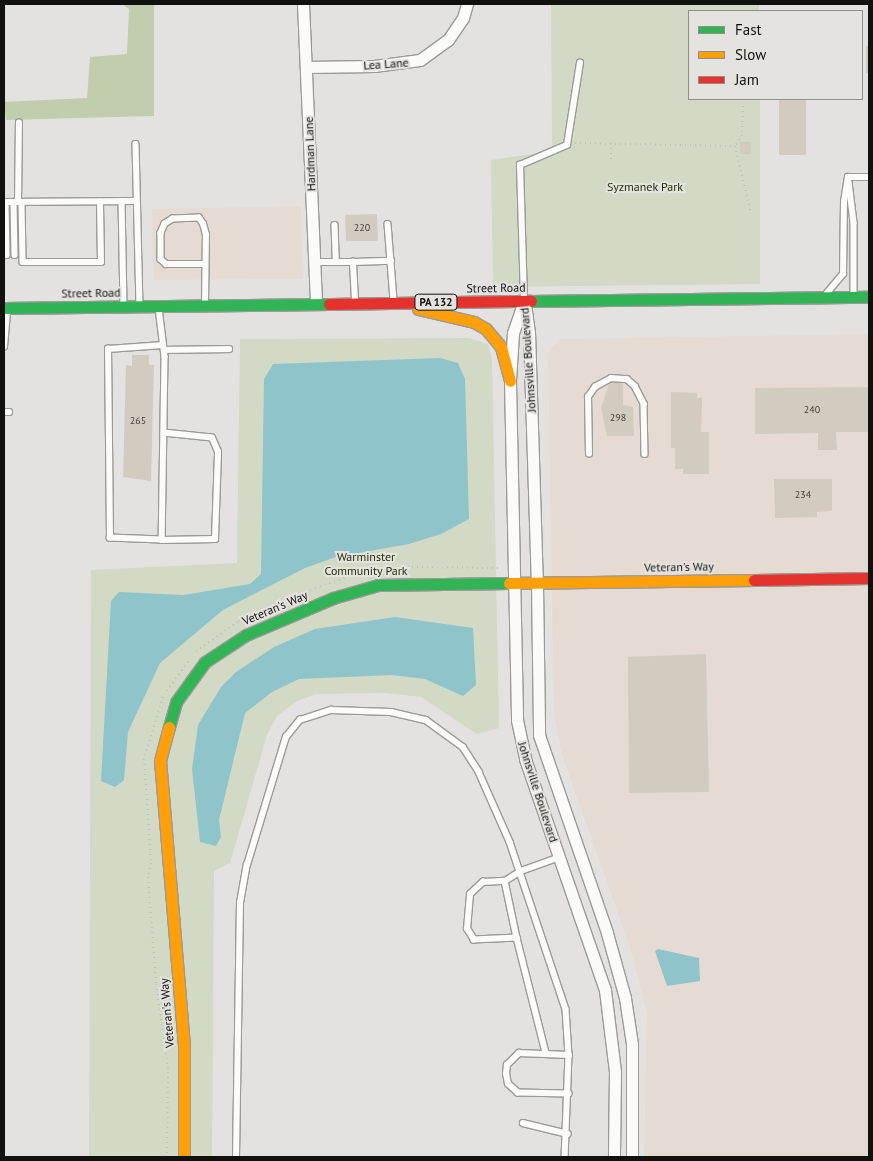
<!DOCTYPE html>
<html>
<head>
<meta charset="utf-8">
<style>
	body { margin:0 }
	#map { position:relative; width:873px; height:1161px; overflow:hidden; background:#e4e2e0; font-family:"PT Sans",sans-serif }
	div>[style] { position:absolute }
	[style*='--x'] { left:calc(var(--x)*1px); top:calc(var(--y)*1px); width:calc(var(--w)*1px); rotate:calc(var(--a)*1deg) }
	.commercial>* { inset:0; background:#e6dbd2 }
	.green>* { inset:0; background:#d2d9c4 }
	.forest>* { inset:0; background:#c2cdae }
	.water>* { inset:0; background:#8fc5ca }
	.building>* { inset:0; background:#d2cbc0 }
	.path>* { height:2px; margin-top:-1px; transform-origin:0; background:repeating-linear-gradient(90deg,#c1c0c0 0 1px,transparent 0 5px) }
	.roads { filter:drop-shadow(1px 0 #9b9a99) drop-shadow(-1px 0 #9b9a99) drop-shadow(0 1px #9b9a99) drop-shadow(0 -1px #9b9a99) }
	.lane>* { height:5.5px; margin:-2.75px; padding:0 2.75px; transform-origin:2.75px; border-radius:2.75px; background:#fbfbfa }
	.street>* { height:11px; margin:-5.5px; padding:0 5.5px; transform-origin:5.5px; border-radius:5.5px; background:#fbfbfa }
	.fast>* { height:11px; margin:-5.5px; padding:0 5.5px; transform-origin:5.5px; border-radius:5.5px; background:#30b455 }
	.slow>* { height:11px; margin:-5.5px; padding:0 5.5px; transform-origin:5.5px; border-radius:5.5px; background:#ff9f0a }
	.jam>* { height:11px; margin:-5.5px; padding:0 5.5px; transform-origin:5.5px; border-radius:5.5px; background:#e5322d }
	span { translate:-50% -50%; white-space:nowrap; text-align:center; line-height:1.15; -webkit-text-stroke:4px #e5e3df; paint-order:stroke }
	.number-label { font-size:10px; color:#41403b }
	.number-label span { -webkit-text-stroke-width:0 }
	.shield-label span { padding:1px 4px; background:#e5e3df; border:1px solid; border-radius:4px; -webkit-text-stroke-width:0 }
	.shield-label { font-size:11px; color:#11110f; font-weight:700 }
	.street-label { font-size:12px; color:#11110f }
	.park-label { font-size:12px; color:#222f05 }
	.frame { position:absolute; inset:0; border:5px solid #11110f; pointer-events:none }
	.legend { position:absolute; left:688px; top:10px; width:175px; height:90px; box-sizing:border-box; background:#e5e3df; border:1px solid #908f8c; margin:0; padding:6px 9px; list-style:none; font-size:15px; color:#11110f }
	.legend li { display:flex; align-items:center; gap:10px; height:25px }
	.legend b { width:25px; border:1px solid #908f8c }
</style>
</head>
<body>
<div id="map">
	<div class="commercial">
		<div style="clip-path:polygon(301px 206px,303px 279px,154px 280px,152px 209px)"></div>
		<div style="clip-path:polygon(869px 334px,869px 1157px,644px 1157px,647px 1014px,631px 950px,562px 755px,554px 713px,548px 352px,560px 339px)"></div>
	</div>
	<div class="green">
		<div style="clip-path:polygon(551px 4px,759px 4px,759px 11px,689px 11px,689px 99px,760px 99px,760px 284px,493px 287px,491px 160px,552px 151px)"></div>
		<div style="clip-path:polygon(469px 338px,488px 344px,492px 360px,499px 728px,477px 734px,421px 697px,385px 693px,317px 694px,297px 701px,277px 716px,267px 735px,230px 863px,214px 871px,212px 1157px,89px 1157px,91px 570px,237px 563px,240px 339px)"></div>
	</div>
	<div class="forest">
		<div style="clip-path:polygon(122px 4px,154px 4px,154px 116px,6px 120px,4px 102px,87px 98px,90px 57px,127px 54px,129px 9px)"></div>
	</div>
	<div class="water">
		<div style="clip-path:polygon(440px 358px,458px 363px,465px 379px,469px 519px,441px 534px,409px 544px,336px 557px,305px 568px,223px 610px,160px 663px,128px 732px,124px 780px,115px 787px,101px 781px,111px 601px,119px 592px,184px 595px,250px 584px,261px 574px,264px 379px,273px 364px)"></div>
		<div style="clip-path:polygon(395px 617px,473px 628px,476px 685px,463px 696px,425px 679px,392px 675px,299px 679px,272px 692px,245px 713px,219px 820px,221px 837px,216px 846px,200px 842px,192px 769px,198px 725px,221px 687px,236px 672px,274px 647px,315px 629px)"></div>
		<div style="clip-path:polygon(658px 949px,699px 958px,700px 981px,667px 986px,655px 951px)"></div>
	</div>
	<div class="building">
		<div style="clip-path:polygon(866px 46px,869px 46px,869px 73px,866px 73px)"></div>
		<div style="clip-path:polygon(779px 99px,806px 99px,806px 155px,779px 155px)"></div>
		<div style="clip-path:polygon(740px 142px,751px 142px,751px 154px,740px 154px)"></div>
		<div style="clip-path:polygon(377px 214px,378px 241px,346px 241px,345px 215px)"></div>
		<div style="clip-path:polygon(132px 355px,149px 355px,149px 365px,154px 365px,151px 481px,123px 477px,126px 365px,132px 366px)"></div>
		<div style="clip-path:polygon(610px 381px,623px 382px,623px 405px,633px 407px,634px 436px,607px 436px,601px 408px)"></div>
		<div style="clip-path:polygon(869px 387px,869px 432px,836px 432px,837px 450px,818px 450px,818px 433px,755px 434px,755px 388px)"></div>
		<div style="clip-path:polygon(671px 392px,697px 393px,697px 398px,702px 398px,701px 432px,709px 432px,709px 474px,683px 474px,683px 469px,675px 469px,675px 448px,671px 448px)"></div>
		<div style="clip-path:polygon(774px 479px,832px 479px,832px 511px,817px 512px,817px 517px,775px 518px)"></div>
		<div style="clip-path:polygon(706px 654px,709px 792px,629px 793px,628px 657px)"></div>
	</div>
	<div class="path">
		<div style="--x:743;--y:106;--w:29;--a:92"></div>
		<div style="--x:742;--y:135;--w:13;--a:122"></div>
		<div style="--x:735;--y:146;--w:69;--a:76.6"></div>
		<div style="--x:575;--y:143;--w:160;--a:1.1"></div>
		<div style="--x:611;--y:143;--w:20;--a:90"></div>
		<div style="--x:196;--y:651;--w:52;--a:-34.9"></div>
		<div style="--x:239;--y:621;--w:68;--a:-24.3"></div>
		<div style="--x:301;--y:593;--w:67;--a:-19.2"></div>
		<div style="--x:364;--y:571;--w:48;--a:-4.8"></div>
		<div style="--x:412;--y:567;--w:87;--a:0.7"></div>
		<div style="--x:167;--y:691;--w:39;--a:-54"></div>
		<div style="--x:163;--y:697;--w:65;--a:107"></div>
		<div style="--x:144;--y:759;--w:104;--a:86.1"></div>
		<div style="--x:151;--y:863;--w:14;--a:102"></div>
		<div style="--x:148;--y:877;--w:107;--a:85.7"></div>
		<div style="--x:156;--y:984;--w:84;--a:81.8"></div>
		<div style="--x:168;--y:1067;--w:90;--a:90.6"></div>
	</div>
	<div class="roads">
		<div class="lane">
			<div style="--x:136;--y:144;--w:160;--a:88.6"></div>
			<div style="--x:848;--y:177;--w:21;--a:0"></div>
			<div style="--x:849;--y:182;--w:41;--a:83"></div>
			<div style="--x:854;--y:223;--w:72;--a:90"></div>
			<div style="--x:122;--y:201;--w:103;--a:88.9"></div>
			<div style="--x:4;--y:202;--w:132;--a:-0.4"></div>
			<div style="--x:6;--y:202;--w:53;--a:88.9"></div>
			<div style="--x:14;--y:202;--w:53;--a:88.9"></div>
			<div style="--x:18;--y:202;--w:79;--a:-89.3"></div>
			<div style="--x:22;--y:202;--w:60;--a:89"></div>
			<div style="--x:23;--y:262;--w:78;--a:0"></div>
			<div style="--x:101;--y:262;--w:60;--a:-91"></div>
			<div style="--x:388;--y:224;--w:77;--a:85.5"></div>
			<div style="--x:335;--y:225;--w:37;--a:88"></div>
			<div style="--x:314;--y:262;--w:39;--a:0"></div>
			<div style="--x:827;--y:293;--w:25;--a:-50"></div>
			<div style="--x:843;--y:274;--w:72;--a:-89.2"></div>
			<div style="--x:844;--y:202;--w:25;--a:-81"></div>
			<div style="--x:524;--y:300;--w:135;--a:-91.7"></div>
			<div style="--x:520;--y:165;--w:51;--a:-23.1"></div>
			<div style="--x:567;--y:145;--w:83;--a:-81"></div>
			<div style="--x:355;--y:301;--w:39;--a:-93"></div>
			<div style="--x:353;--y:262;--w:38;--a:-2"></div>
			<div style="--x:205;--y:303;--w:68;--a:-89.2"></div>
			<div style="--x:206;--y:235;--w:11;--a:-105"></div>
			<div style="--x:203;--y:224;--w:7;--a:-124"></div>
			<div style="--x:199;--y:218;--w:26;--a:178"></div>
			<div style="--x:173;--y:219;--w:9;--a:148"></div>
			<div style="--x:165;--y:224;--w:10;--a:114"></div>
			<div style="--x:161;--y:233;--w:26;--a:90"></div>
			<div style="--x:161;--y:259;--w:7;--a:45"></div>
			<div style="--x:166;--y:264;--w:39;--a:0"></div>
			<div style="--x:159;--y:308;--w:49;--a:83"></div>
			<div style="--x:165;--y:357;--w:183;--a:90.9"></div>
			<div style="--x:162;--y:540;--w:52;--a:-177.8"></div>
			<div style="--x:110;--y:538;--w:189;--a:-90.6"></div>
			<div style="--x:108;--y:349;--w:55;--a:-4.2"></div>
			<div style="--x:4;--y:347;--w:36;--a:-85"></div>
			<div style="--x:164;--y:350;--w:65;--a:-0.9"></div>
			<div style="--x:4;--y:412;--w:5;--a:0"></div>
			<div style="--x:589;--y:454;--w:57;--a:-91"></div>
			<div style="--x:588;--y:397;--w:12;--a:-55"></div>
			<div style="--x:595;--y:387;--w:18;--a:-29"></div>
			<div style="--x:611;--y:378;--w:16;--a:4"></div>
			<div style="--x:627;--y:379;--w:11;--a:41"></div>
			<div style="--x:635;--y:386;--w:20;--a:63"></div>
			<div style="--x:644;--y:404;--w:50;--a:88.9"></div>
			<div style="--x:162;--y:540;--w:53;--a:-1.1"></div>
			<div style="--x:215;--y:539;--w:87;--a:-88"></div>
			<div style="--x:218;--y:452;--w:15;--a:-113"></div>
			<div style="--x:212;--y:438;--w:48;--a:-174.1"></div>
			<div style="--x:505;--y:881;--w:58;--a:78.1"></div>
			<div style="--x:517;--y:938;--w:43;--a:177.3"></div>
			<div style="--x:474;--y:940;--w:13;--a:-122"></div>
			<div style="--x:467;--y:929;--w:35;--a:-85"></div>
			<div style="--x:470;--y:894;--w:18;--a:-43"></div>
			<div style="--x:483;--y:882;--w:22;--a:-3"></div>
			<div style="--x:505;--y:881;--w:19;--a:-32"></div>
			<div style="--x:521;--y:871;--w:41;--a:-19.7"></div>
			<div style="--x:517;--y:938;--w:119;--a:75.8"></div>
			<div style="--x:569;--y:1094;--w:51;--a:-178.9"></div>
			<div style="--x:518;--y:1093;--w:13;--a:-138"></div>
			<div style="--x:508;--y:1084;--w:10;--a:-101"></div>
			<div style="--x:506;--y:1074;--w:9;--a:-84"></div>
			<div style="--x:507;--y:1065;--w:17;--a:-45"></div>
			<div style="--x:519;--y:1053;--w:50;--a:2.3"></div>
			<div style="--x:523;--y:1123;--w:46;--a:13.7"></div>
			<div style="--x:236;--y:1157;--w:254;--a:-89.1"></div>
			<div style="--x:240;--y:903;--w:39;--a:-80"></div>
			<div style="--x:247;--y:865;--w:134;--a:-73.1"></div>
			<div style="--x:286;--y:737;--w:22;--a:-51"></div>
			<div style="--x:300;--y:720;--w:33;--a:-18"></div>
			<div style="--x:331;--y:710;--w:60;--a:1.9"></div>
			<div style="--x:391;--y:712;--w:36;--a:13"></div>
			<div style="--x:426;--y:720;--w:46;--a:36.1"></div>
			<div style="--x:463;--y:747;--w:30;--a:57"></div>
			<div style="--x:479;--y:772;--w:77;--a:66.1"></div>
			<div style="--x:510;--y:842;--w:176;--a:71.5"></div>
			<div style="--x:566;--y:1009;--w:46;--a:86.3"></div>
			<div style="--x:569;--y:1055;--w:102;--a:92.2"></div>
		</div>
		<div class="street">
			<div style="--x:303;--y:4;--w:300;--a:87.5"></div>
			<div style="--x:306;--y:67;--w:68;--a:-0.8"></div>
			<div style="--x:374;--y:66;--w:46;--a:-7.4"></div>
			<div style="--x:420;--y:60;--w:34;--a:-36"></div>
			<div style="--x:448;--y:40;--w:27;--a:-56"></div>
			<div style="--x:463;--y:18;--w:15;--a:-74"></div>
			<div style="--x:524;--y:301;--w:34;--a:109"></div>
			<div style="--x:513;--y:333;--w:48;--a:93.6"></div>
			<div style="--x:510;--y:381;--w:339;--a:88.8"></div>
			<div style="--x:517;--y:720;--w:40;--a:78"></div>
			<div style="--x:525;--y:759;--w:244;--a:70.9"></div>
			<div style="--x:605;--y:990;--w:83;--a:83"></div>
			<div style="--x:615;--y:1072;--w:85;--a:90.7"></div>
			<div style="--x:525;--y:304;--w:28;--a:82"></div>
			<div style="--x:529;--y:332;--w:252;--a:88.2"></div>
			<div style="--x:537;--y:584;--w:151;--a:89.2"></div>
			<div style="--x:539;--y:735;--w:209;--a:71"></div>
			<div style="--x:607;--y:933;--w:67;--a:74.5"></div>
			<div style="--x:625;--y:998;--w:47;--a:81.3"></div>
			<div style="--x:632;--y:1044;--w:113;--a:90"></div>
		</div>
		<div class="fast">
			<div style="--x:531;--y:301;--w:338;--a:-0.7"></div>
			<div style="--x:4;--y:308;--w:325;--a:-0.7"></div>
			<div style="--x:169;--y:727;--w:26;--a:-74"></div>
			<div style="--x:176;--y:702;--w:49;--a:-54.1"></div>
			<div style="--x:205;--y:662;--w:49;--a:-33.4"></div>
			<div style="--x:246;--y:635;--w:95;--a:-23"></div>
			<div style="--x:333;--y:598;--w:47;--a:-16.1"></div>
			<div style="--x:378;--y:585;--w:131;--a:-0.9"></div>
		</div>
		<div class="slow">
			<div style="--x:418;--y:309;--w:57;--a:13.1"></div>
			<div style="--x:474;--y:322;--w:14;--a:30"></div>
			<div style="--x:486;--y:329;--w:23;--a:50"></div>
			<div style="--x:501;--y:347;--w:35;--a:75"></div>
			<div style="--x:509;--y:583;--w:245;--a:-0.7"></div>
			<div style="--x:169;--y:727;--w:34;--a:105"></div>
			<div style="--x:160;--y:760;--w:284;--a:85.2"></div>
			<div style="--x:184;--y:1043;--w:114;--a:90"></div>
		</div>
		<div class="jam">
			<div style="--x:329;--y:304;--w:202;--a:-0.9"></div>
			<div style="--x:754;--y:580;--w:115;--a:-1"></div>
		</div>
	</div>
	<div class="number-label">
		<span style="left:362px;top:228px">220</span>
		<span style="left:812px;top:410px">240</span>
		<span style="left:618px;top:418px">298</span>
		<span style="left:138px;top:421px">265</span>
		<span style="left:803px;top:495px">234</span>
	</div>
	<div class="shield-label">
		<span style="left:436px;top:302px">PA 132</span>
	</div>
	<div class="street-label">
		<span style="left:386px;top:64px;rotate:-4deg">Lea Lane</span>
		<span style="left:310px;top:154px;rotate:-92deg">Hardman Lane</span>
		<span style="left:496px;top:288px;rotate:-1deg">Street Road</span>
		<span style="left:91px;top:293px;rotate:-1deg">Street Road</span>
		<span style="left:528px;top:360px;rotate:-94deg">Johnsville Boulevard</span>
		<span style="left:679px;top:567px;rotate:-1deg">Veteran's Way</span>
		<span style="left:275px;top:608px;rotate:-23deg">Veteran's Way</span>
		<span style="left:538px;top:792px;rotate:72deg">Johnsville Boulevard</span>
		<span style="left:167px;top:1013px;rotate:-95deg">Veteran's Way</span>
	</div>
	<div class="park-label">
		<span style="left:645px;top:187px">Syzmanek Park</span>
		<span style="left:366px;top:564px">Warminster<br>Community Park</span>
	</div>
	<div class="frame"></div>
	<ul class="legend">
	<li><b style="height:6px;background:#30b455"></b>Fast</li>
	<li><b style="height:6px;background:#ff9f0a"></b>Slow</li>
	<li><b style="height:6px;background:#e5322d"></b>Jam</li>
	</ul>
</div>
</body>
</html>
